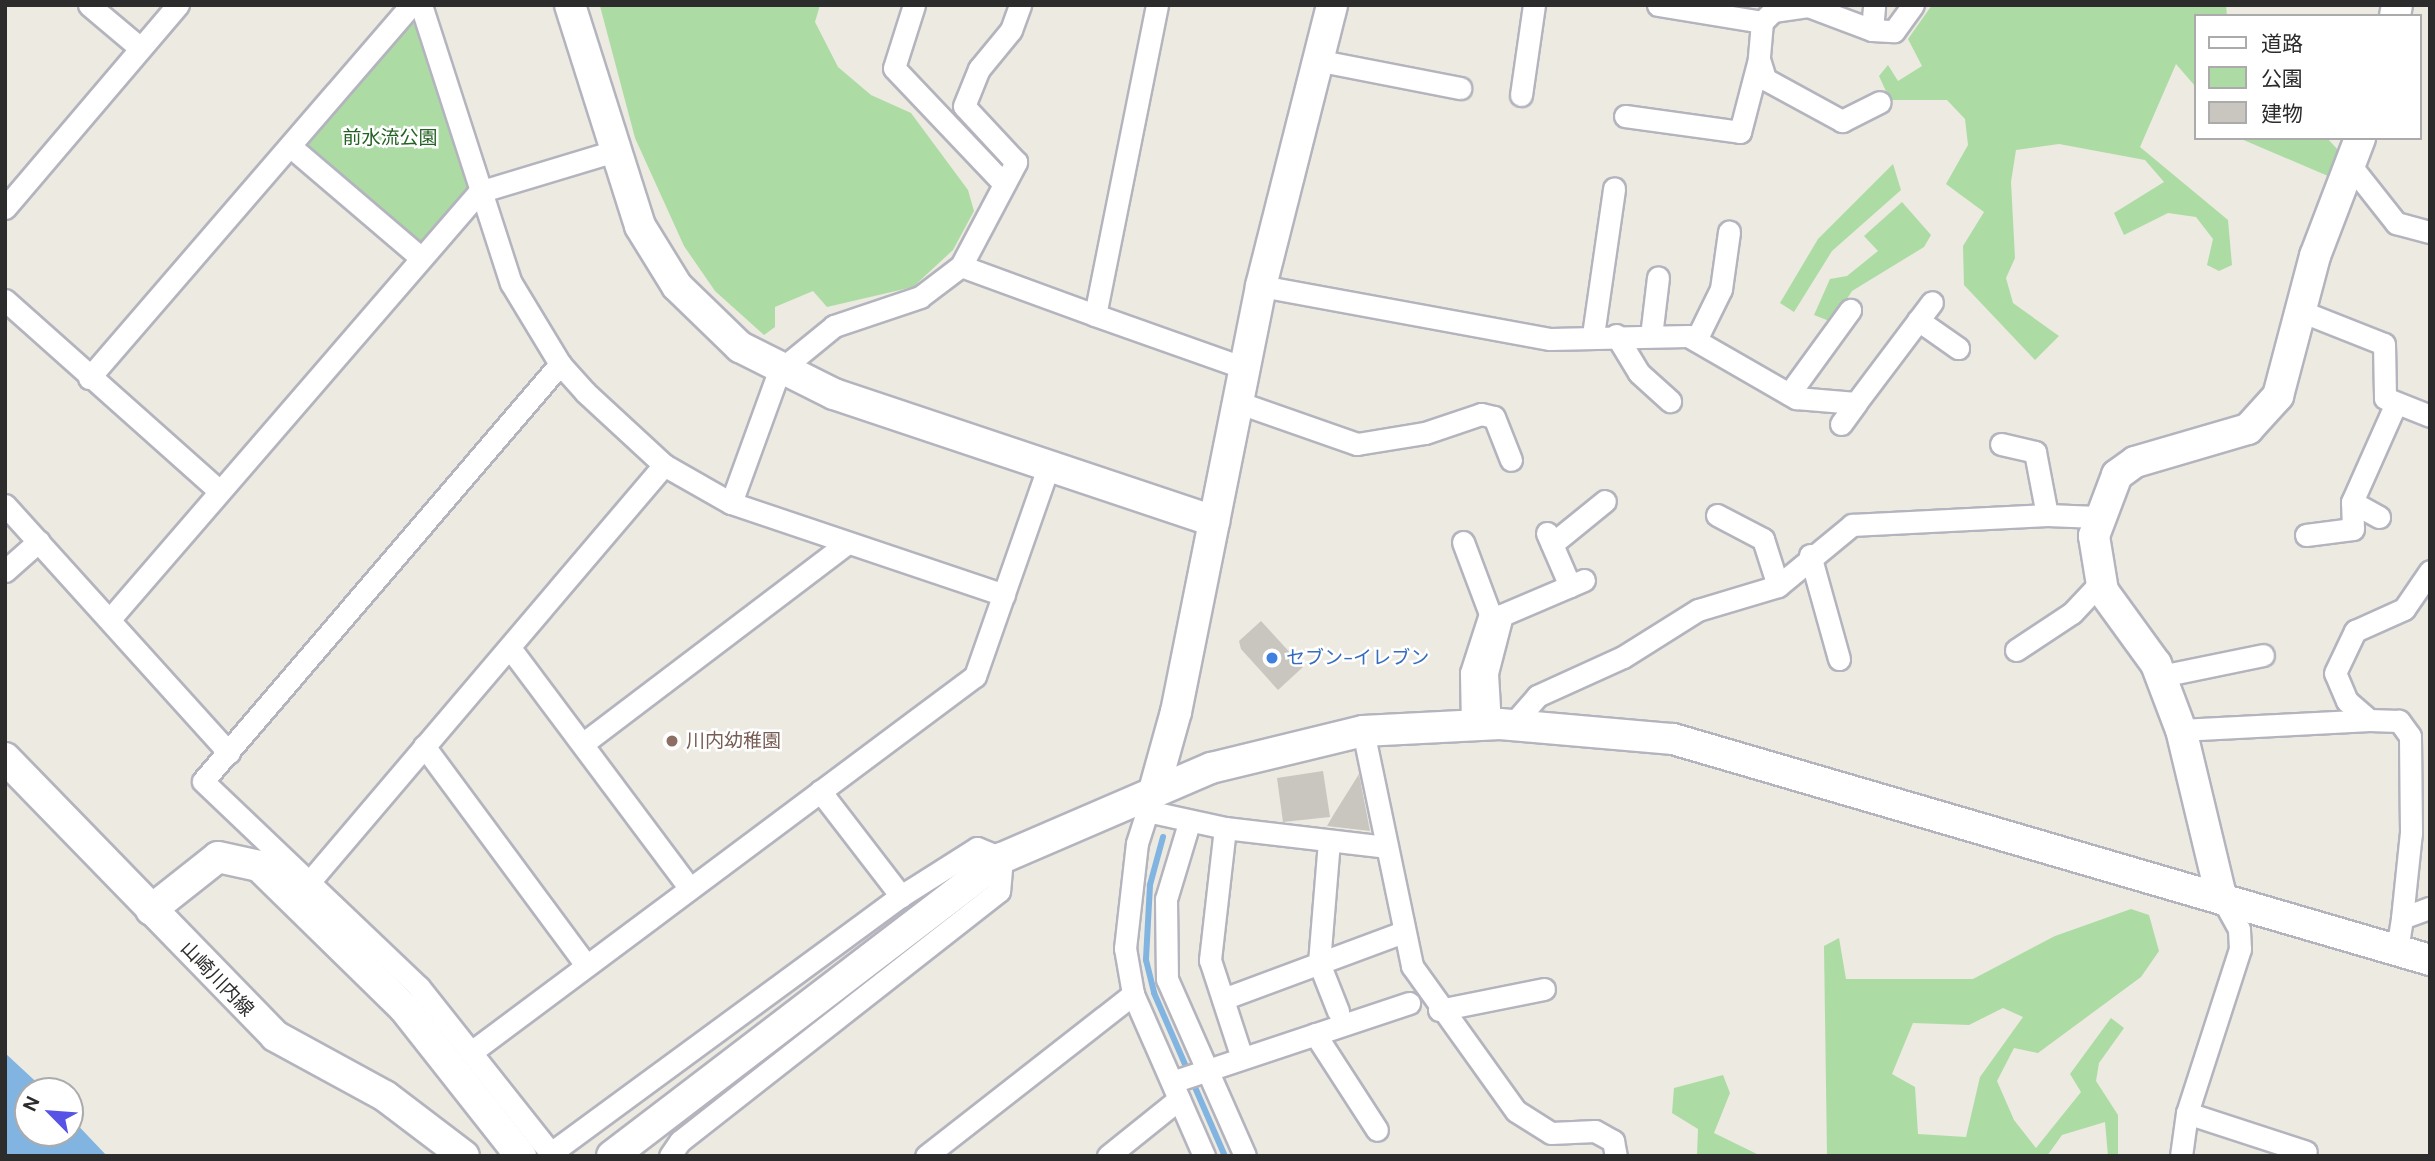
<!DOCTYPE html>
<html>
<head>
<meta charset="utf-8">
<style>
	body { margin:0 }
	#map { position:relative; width:2435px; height:1161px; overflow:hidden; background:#eceae1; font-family:"DM Sans","Noto Sans JP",sans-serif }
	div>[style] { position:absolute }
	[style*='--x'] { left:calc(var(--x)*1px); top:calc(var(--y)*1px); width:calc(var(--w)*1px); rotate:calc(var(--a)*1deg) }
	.green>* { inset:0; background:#acdca4 }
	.water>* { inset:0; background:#81b4e1 }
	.stream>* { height:6px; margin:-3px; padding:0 3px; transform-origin:3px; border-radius:3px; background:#81b4e1 }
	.building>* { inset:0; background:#c8c6bf }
	.roads { filter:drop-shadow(2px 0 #b4b4be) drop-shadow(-2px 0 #b4b4be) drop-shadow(0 2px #b4b4be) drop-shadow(0 -2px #b4b4be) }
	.street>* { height:21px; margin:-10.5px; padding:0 10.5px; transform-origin:10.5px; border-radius:10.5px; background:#fff }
	.secondary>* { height:30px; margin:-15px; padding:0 15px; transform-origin:15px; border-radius:15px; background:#fff }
	.dots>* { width:19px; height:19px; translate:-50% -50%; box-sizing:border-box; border:4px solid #fff; border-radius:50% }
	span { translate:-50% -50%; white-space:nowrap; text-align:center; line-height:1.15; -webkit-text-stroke:5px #fff; paint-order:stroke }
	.park-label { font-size:19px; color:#246224 }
	.shop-label { font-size:19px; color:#366cbe }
	.left { translate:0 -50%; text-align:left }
	.education-label { font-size:19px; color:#785e54 }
	.street-label { font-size:19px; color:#2c2c2c }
	.frame { position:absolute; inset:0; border:7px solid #2c2c2c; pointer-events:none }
	.legend { position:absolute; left:2194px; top:14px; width:228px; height:126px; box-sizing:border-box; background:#fff; border:2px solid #ababab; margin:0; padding:9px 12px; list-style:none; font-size:21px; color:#2c2c2c }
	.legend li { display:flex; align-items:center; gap:14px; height:35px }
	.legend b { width:35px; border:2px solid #ababab }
	.north { position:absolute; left:14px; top:1077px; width:70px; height:70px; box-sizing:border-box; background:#fff; border:2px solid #ababab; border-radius:50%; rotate:295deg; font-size:19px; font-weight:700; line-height:28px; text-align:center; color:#2c2c2c }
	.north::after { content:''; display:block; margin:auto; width:24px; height:32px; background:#5754e5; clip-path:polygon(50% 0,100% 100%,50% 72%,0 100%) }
</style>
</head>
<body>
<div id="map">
	<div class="green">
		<div style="clip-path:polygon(820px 5px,815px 22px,838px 67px,871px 95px,911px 113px,968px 190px,974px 211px,953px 250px,913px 287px,827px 307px,813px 291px,775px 307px,775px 327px,764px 335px,715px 291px,684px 246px,635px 138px,600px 6px)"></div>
		<div style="clip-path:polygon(1932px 5px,2226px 5px,2227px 16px,2195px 16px,2195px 86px,2176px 64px,2140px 147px,2228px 220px,2232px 265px,2219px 271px,2207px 265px,2213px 239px,2196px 217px,2168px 213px,2124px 235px,2114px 213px,2164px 182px,2145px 160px,2059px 144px,2016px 150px,2011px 182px,2015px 258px,2006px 278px,2013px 303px,2059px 336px,2035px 360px,1964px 285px,1963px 246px,1984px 212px,1946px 184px,1968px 145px,1965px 119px,1947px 100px,1890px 100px,1879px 76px,1888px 65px,1898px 81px,1922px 66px,1908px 39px)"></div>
		<div style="clip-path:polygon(407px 23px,420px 25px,468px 183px,466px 194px,426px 239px,412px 242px,307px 149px,306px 139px)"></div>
		<div style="clip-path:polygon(2239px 138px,2327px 138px,2338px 150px,2328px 176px)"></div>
		<div style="clip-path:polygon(1893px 164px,1901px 190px,1832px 251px,1794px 312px,1780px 303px,1818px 239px)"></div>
		<div style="clip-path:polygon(1902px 202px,1931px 235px,1924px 247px,1852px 291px,1832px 322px,1814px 315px,1830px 279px,1847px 276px,1878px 251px,1864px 236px)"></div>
		<div style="clip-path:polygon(evenodd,2131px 909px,2149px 915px,2159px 951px,2141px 977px,2038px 1053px,2014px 1048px,1997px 1081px,2014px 1120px,2036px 1148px,2081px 1092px,2070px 1074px,2111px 1018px,2124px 1028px,2099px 1063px,2096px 1081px,2118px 1115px,2118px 1156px,2108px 1156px,2105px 1122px,2062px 1135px,2047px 1156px,1827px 1156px,1824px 946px,1839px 938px,1846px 979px,1973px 979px,2055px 936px,2131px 909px,2003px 1008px,2023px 1017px,1980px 1077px,1966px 1137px,1918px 1134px,1915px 1087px,1892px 1074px,1913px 1023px,1969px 1025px,2003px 1008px)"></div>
		<div style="clip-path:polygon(1723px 1075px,1730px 1093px,1714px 1133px,1761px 1156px,1697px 1156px,1698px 1129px,1672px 1113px,1674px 1088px)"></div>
	</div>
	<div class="water">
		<div style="clip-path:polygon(5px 1053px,46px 1091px,28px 1091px,28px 1133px,70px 1133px,70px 1117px,107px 1156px,5px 1156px)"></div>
	</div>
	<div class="stream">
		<div style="--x:1163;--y:837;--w:50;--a:105.2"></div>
		<div style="--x:1150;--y:885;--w:75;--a:93.1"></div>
		<div style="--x:1146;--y:960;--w:34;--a:76"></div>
		<div style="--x:1154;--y:993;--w:178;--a:66.5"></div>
	</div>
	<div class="building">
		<div style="clip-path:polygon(1261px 621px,1303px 667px,1278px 690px,1241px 649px,1239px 641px)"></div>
		<div style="clip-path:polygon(1323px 771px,1330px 817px,1283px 822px,1277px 778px)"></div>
		<div style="clip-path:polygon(1359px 774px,1370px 831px,1327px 826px,1334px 814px)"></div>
	</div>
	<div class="roads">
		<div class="street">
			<div style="--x:89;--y:5;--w:67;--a:40.1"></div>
			<div style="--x:421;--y:5;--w:292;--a:72.1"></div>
			<div style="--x:511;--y:283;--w:95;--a:58.8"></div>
			<div style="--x:560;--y:364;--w:38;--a:48"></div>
			<div style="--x:585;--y:392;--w:108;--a:42.7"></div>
			<div style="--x:664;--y:465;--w:77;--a:29.6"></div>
			<div style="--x:731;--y:503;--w:288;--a:18.6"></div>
			<div style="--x:914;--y:5;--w:66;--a:107.6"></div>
			<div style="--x:894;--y:68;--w:158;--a:46.5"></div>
			<div style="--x:1157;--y:5;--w:316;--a:101.3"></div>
			<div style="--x:1095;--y:315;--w:159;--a:19.5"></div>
			<div style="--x:1658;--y:5;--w:105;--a:9.3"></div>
			<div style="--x:1762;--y:22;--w:16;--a:-45"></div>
			<div style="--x:1773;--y:11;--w:35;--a:-8"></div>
			<div style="--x:1808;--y:6;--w:68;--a:20.6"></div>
			<div style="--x:1872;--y:30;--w:22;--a:3"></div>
			<div style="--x:1894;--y:31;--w:32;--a:-54"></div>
			<div style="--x:1762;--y:22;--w:37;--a:95"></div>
			<div style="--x:1759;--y:59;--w:21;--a:73"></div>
			<div style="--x:1765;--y:79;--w:88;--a:28.6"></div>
			<div style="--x:1842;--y:121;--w:42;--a:-26.6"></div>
			<div style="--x:1872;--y:30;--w:25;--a:-85"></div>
			<div style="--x:1321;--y:61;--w:142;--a:11"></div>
			<div style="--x:1521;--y:95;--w:91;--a:-81.8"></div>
			<div style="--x:1625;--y:116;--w:116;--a:7.9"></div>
			<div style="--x:1740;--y:132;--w:75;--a:-75.4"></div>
			<div style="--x:290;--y:146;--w:172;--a:40.5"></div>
			<div style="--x:2351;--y:166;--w:73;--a:51.7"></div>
			<div style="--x:2396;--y:223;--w:35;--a:15"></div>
			<div style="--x:5;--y:208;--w:267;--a:-49.6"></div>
			<div style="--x:961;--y:266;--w:143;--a:20.1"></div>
			<div style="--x:1261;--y:286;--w:294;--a:10.4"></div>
			<div style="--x:1550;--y:339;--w:138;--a:-1.2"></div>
			<div style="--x:1688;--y:336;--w:125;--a:29.9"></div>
			<div style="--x:1796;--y:398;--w:60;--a:4.8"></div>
			<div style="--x:1856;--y:403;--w:126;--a:-53"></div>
			<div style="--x:5;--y:300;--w:287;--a:41.7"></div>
			<div style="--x:2303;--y:312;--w:87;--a:21.6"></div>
			<div style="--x:2384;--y:344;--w:54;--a:88.9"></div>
			<div style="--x:2385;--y:398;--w:48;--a:21.8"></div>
			<div style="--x:1918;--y:320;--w:49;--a:35"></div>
			<div style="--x:1593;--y:335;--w:148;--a:-81.8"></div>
			<div style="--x:1616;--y:335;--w:44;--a:58.8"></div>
			<div style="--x:1639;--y:373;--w:42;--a:42.1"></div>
			<div style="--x:1651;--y:336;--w:59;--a:-83.2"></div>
			<div style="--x:1696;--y:340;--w:57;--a:-63.9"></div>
			<div style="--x:1721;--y:289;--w:58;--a:-82"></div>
			<div style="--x:89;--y:378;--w:493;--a:-49.2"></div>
			<div style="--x:1789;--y:394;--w:104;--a:-54"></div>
			<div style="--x:1237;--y:402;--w:127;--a:19.3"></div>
			<div style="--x:1357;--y:444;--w:69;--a:-9.2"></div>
			<div style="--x:1425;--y:433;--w:59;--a:-18.7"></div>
			<div style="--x:1481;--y:414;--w:13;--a:13"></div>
			<div style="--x:1494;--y:417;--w:46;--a:68.4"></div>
			<div style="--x:1841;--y:424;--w:26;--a:-54"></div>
			<div style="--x:2001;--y:444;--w:35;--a:13"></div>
			<div style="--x:2035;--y:452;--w:64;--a:79.2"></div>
			<div style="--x:2047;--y:515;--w:50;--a:2.3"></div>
			<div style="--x:2352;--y:502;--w:31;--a:29"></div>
			<div style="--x:731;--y:503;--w:140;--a:-70"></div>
			<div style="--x:779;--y:371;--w:71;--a:-39.3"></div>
			<div style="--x:834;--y:326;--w:91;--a:-18.6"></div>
			<div style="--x:920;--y:297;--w:51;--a:-37.1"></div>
			<div style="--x:961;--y:266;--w:118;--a:-62.1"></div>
			<div style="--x:1016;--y:162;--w:76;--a:-132.9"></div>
			<div style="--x:964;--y:106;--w:40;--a:-68"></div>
			<div style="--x:979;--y:69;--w:50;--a:-50.6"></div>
			<div style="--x:1011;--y:30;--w:27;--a:-70"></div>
			<div style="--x:5;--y:505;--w:334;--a:47.9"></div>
			<div style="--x:1717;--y:515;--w:52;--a:27.6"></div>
			<div style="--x:1763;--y:539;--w:49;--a:72.3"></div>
			<div style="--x:1547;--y:533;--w:58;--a:66.5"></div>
			<div style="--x:2306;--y:535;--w:47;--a:-7.3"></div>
			<div style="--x:2353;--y:529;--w:27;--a:-92"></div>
			<div style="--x:2352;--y:502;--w:108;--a:-66"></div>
			<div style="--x:1463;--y:542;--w:77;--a:69.4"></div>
			<div style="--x:1490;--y:614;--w:62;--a:107.9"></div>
			<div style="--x:1471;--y:673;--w:51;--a:88.9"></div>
			<div style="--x:1552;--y:544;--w:68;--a:-39.1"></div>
			<div style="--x:1810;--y:555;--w:108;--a:74.4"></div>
			<div style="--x:5;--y:571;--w:45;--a:-41.4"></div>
			<div style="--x:110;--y:619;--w:564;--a:-49.17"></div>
			<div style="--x:479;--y:192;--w:142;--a:-16.8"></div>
			<div style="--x:510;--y:648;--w:297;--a:53.2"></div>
			<div style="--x:2016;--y:650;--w:67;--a:-33.5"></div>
			<div style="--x:2072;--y:613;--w:42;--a:-46.9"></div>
			<div style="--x:2161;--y:676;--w:104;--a:-11.6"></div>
			<div style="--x:1490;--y:724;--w:51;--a:-93.4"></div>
			<div style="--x:1487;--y:673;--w:60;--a:-75.5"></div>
			<div style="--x:1502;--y:615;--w:89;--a:-23.1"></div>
			<div style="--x:1513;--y:724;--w:37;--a:-49"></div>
			<div style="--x:1537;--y:696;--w:94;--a:-24.4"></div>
			<div style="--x:1623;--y:657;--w:89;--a:-32.1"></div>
			<div style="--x:1698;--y:610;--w:84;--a:-16.7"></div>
			<div style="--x:1778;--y:586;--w:96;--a:-39.5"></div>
			<div style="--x:1852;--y:525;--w:195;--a:-2.9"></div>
			<div style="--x:2181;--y:730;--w:188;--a:-3"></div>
			<div style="--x:1363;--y:731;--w:240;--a:78.2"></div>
			<div style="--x:1412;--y:966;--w:178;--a:54.4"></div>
			<div style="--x:1516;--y:1111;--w:41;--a:32.2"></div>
			<div style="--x:1551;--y:1133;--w:44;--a:-2.6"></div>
			<div style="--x:1595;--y:1131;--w:21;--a:29"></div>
			<div style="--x:1613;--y:1141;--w:15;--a:79"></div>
			<div style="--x:585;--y:742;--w:324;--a:-37.2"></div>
			<div style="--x:424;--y:746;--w:272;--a:53.5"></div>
			<div style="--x:1155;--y:787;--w:59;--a:107.8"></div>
			<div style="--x:1137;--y:843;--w:106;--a:96.5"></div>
			<div style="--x:1125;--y:948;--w:47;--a:80.1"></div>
			<div style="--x:1133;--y:994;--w:177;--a:66.3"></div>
			<div style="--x:820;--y:791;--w:133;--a:52.4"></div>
			<div style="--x:1147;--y:811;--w:80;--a:12.3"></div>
			<div style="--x:1225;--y:828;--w:162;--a:6.7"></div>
			<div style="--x:1189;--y:823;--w:79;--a:106.8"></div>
			<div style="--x:1166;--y:899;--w:80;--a:89.3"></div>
			<div style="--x:1167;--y:979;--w:193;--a:66.2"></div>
			<div style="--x:1225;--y:828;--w:133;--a:96.5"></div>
			<div style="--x:1210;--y:960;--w:103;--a:71.9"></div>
			<div style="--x:1329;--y:841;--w:122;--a:94.7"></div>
			<div style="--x:1319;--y:963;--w:52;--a:68.4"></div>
			<div style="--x:311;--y:880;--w:545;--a:-49.62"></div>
			<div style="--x:2402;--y:918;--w:85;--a:-84"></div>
			<div style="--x:2411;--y:833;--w:97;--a:-90.6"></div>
			<div style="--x:2410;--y:736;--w:19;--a:-126"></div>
			<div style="--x:2399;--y:721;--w:30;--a:-178"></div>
			<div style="--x:2369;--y:720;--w:29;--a:-139"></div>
			<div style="--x:2347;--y:701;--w:30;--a:-113"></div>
			<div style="--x:2335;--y:673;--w:47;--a:-64.5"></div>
			<div style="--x:2355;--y:631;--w:54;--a:-24.2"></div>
			<div style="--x:2404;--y:609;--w:46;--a:-55.6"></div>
			<div style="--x:2397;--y:950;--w:32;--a:-81"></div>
			<div style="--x:2402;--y:918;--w:30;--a:-20"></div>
			<div style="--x:1223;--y:999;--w:192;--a:-20.4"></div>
			<div style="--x:1439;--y:1010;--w:107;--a:-11.3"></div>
			<div style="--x:1315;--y:1034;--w:114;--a:57.1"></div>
			<div style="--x:474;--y:1050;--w:625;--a:-36.74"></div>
			<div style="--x:975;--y:676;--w:224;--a:-70.7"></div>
			<div style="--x:1172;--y:1082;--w:250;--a:-18.4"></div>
			<div style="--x:2187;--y:1113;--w:125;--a:18.1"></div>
			<div style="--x:551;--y:1153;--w:434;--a:-36.3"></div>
			<div style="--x:901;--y:896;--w:90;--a:-32.3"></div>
			<div style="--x:977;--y:848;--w:27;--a:22"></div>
			<div style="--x:1002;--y:858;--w:33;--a:95"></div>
			<div style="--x:999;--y:891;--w:405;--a:141.9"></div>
			<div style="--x:680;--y:1141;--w:18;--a:124"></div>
			<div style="--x:553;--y:1156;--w:216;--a:-128.4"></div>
			<div style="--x:419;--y:987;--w:298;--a:-136.4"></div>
			<div style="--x:203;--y:781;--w:549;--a:-49.43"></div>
			<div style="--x:926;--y:1156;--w:263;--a:-38"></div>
			<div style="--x:1108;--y:1156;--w:91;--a:-38.8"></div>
			<div style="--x:2181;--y:1156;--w:43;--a:-82.1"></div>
			<div style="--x:2187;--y:1113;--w:172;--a:-72.1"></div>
			<div style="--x:2240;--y:949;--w:20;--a:-93"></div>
			<div style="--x:2239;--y:929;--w:38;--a:-119"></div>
		</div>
		<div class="secondary">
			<div style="--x:570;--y:5;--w:232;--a:72.4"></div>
			<div style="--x:640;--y:226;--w:70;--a:58.3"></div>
			<div style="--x:677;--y:286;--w:88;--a:44.1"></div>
			<div style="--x:740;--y:347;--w:105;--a:26.6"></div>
			<div style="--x:834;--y:394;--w:401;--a:18.5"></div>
			<div style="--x:2395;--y:16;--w:11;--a:-80"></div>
			<div style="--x:5;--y:758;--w:388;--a:45.8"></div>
			<div style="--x:275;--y:1036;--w:125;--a:28.6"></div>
			<div style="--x:385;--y:1096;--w:99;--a:37.2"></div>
			<div style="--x:1155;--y:787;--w:78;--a:-74.4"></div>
			<div style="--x:1176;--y:712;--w:434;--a:-78.7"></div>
			<div style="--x:1261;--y:286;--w:290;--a:-75.8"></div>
			<div style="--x:2221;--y:896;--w:171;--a:-103.5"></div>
			<div style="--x:2181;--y:730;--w:71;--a:-110.7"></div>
			<div style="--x:2156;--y:664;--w:90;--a:-126"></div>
			<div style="--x:2103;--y:591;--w:56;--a:-99.3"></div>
			<div style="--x:2094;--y:536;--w:65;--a:-69.3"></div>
			<div style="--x:2117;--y:475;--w:22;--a:-36"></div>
			<div style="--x:2135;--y:462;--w:118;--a:-16.3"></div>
			<div style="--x:2248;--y:429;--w:45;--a:-47.7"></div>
			<div style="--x:2278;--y:396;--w:145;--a:-75.2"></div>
			<div style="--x:2315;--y:256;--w:126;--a:-69.1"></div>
			<div style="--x:151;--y:910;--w:85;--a:-38.3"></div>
			<div style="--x:218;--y:857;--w:42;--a:12.4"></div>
			<div style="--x:259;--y:866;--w:203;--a:44.4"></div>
			<div style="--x:404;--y:1008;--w:189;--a:51.7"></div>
			<div style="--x:612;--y:1156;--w:491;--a:-37.4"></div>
			<div style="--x:1002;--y:858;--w:228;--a:-23.3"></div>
			<div style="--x:1211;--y:768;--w:156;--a:-13.7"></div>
			<div style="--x:1363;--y:731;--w:137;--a:-2.9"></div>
			<div style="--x:1500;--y:724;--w:174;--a:5"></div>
			<div style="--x:1673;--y:739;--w:789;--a:16.27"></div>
		</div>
	</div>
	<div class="dots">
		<div style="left:1272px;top:658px;background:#3f7fe0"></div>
		<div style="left:672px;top:741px;background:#8d6e63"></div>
	</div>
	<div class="park-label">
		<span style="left:390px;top:138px">前水流公園</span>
	</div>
	<div class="shop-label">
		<span class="left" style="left:1286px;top:658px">セブン-イレブン</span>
	</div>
	<div class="education-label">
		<span class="left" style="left:686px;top:741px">川内幼稚園</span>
	</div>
	<div class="street-label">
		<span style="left:217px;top:979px;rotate:46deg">山崎川内線</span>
	</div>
	<div class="frame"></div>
	<ul class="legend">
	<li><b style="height:9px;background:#fff"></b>道路</li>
	<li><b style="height:19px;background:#acdca4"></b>公園</li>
	<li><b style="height:19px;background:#c8c6bf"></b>建物</li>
	</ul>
	<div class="north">N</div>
</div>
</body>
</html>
